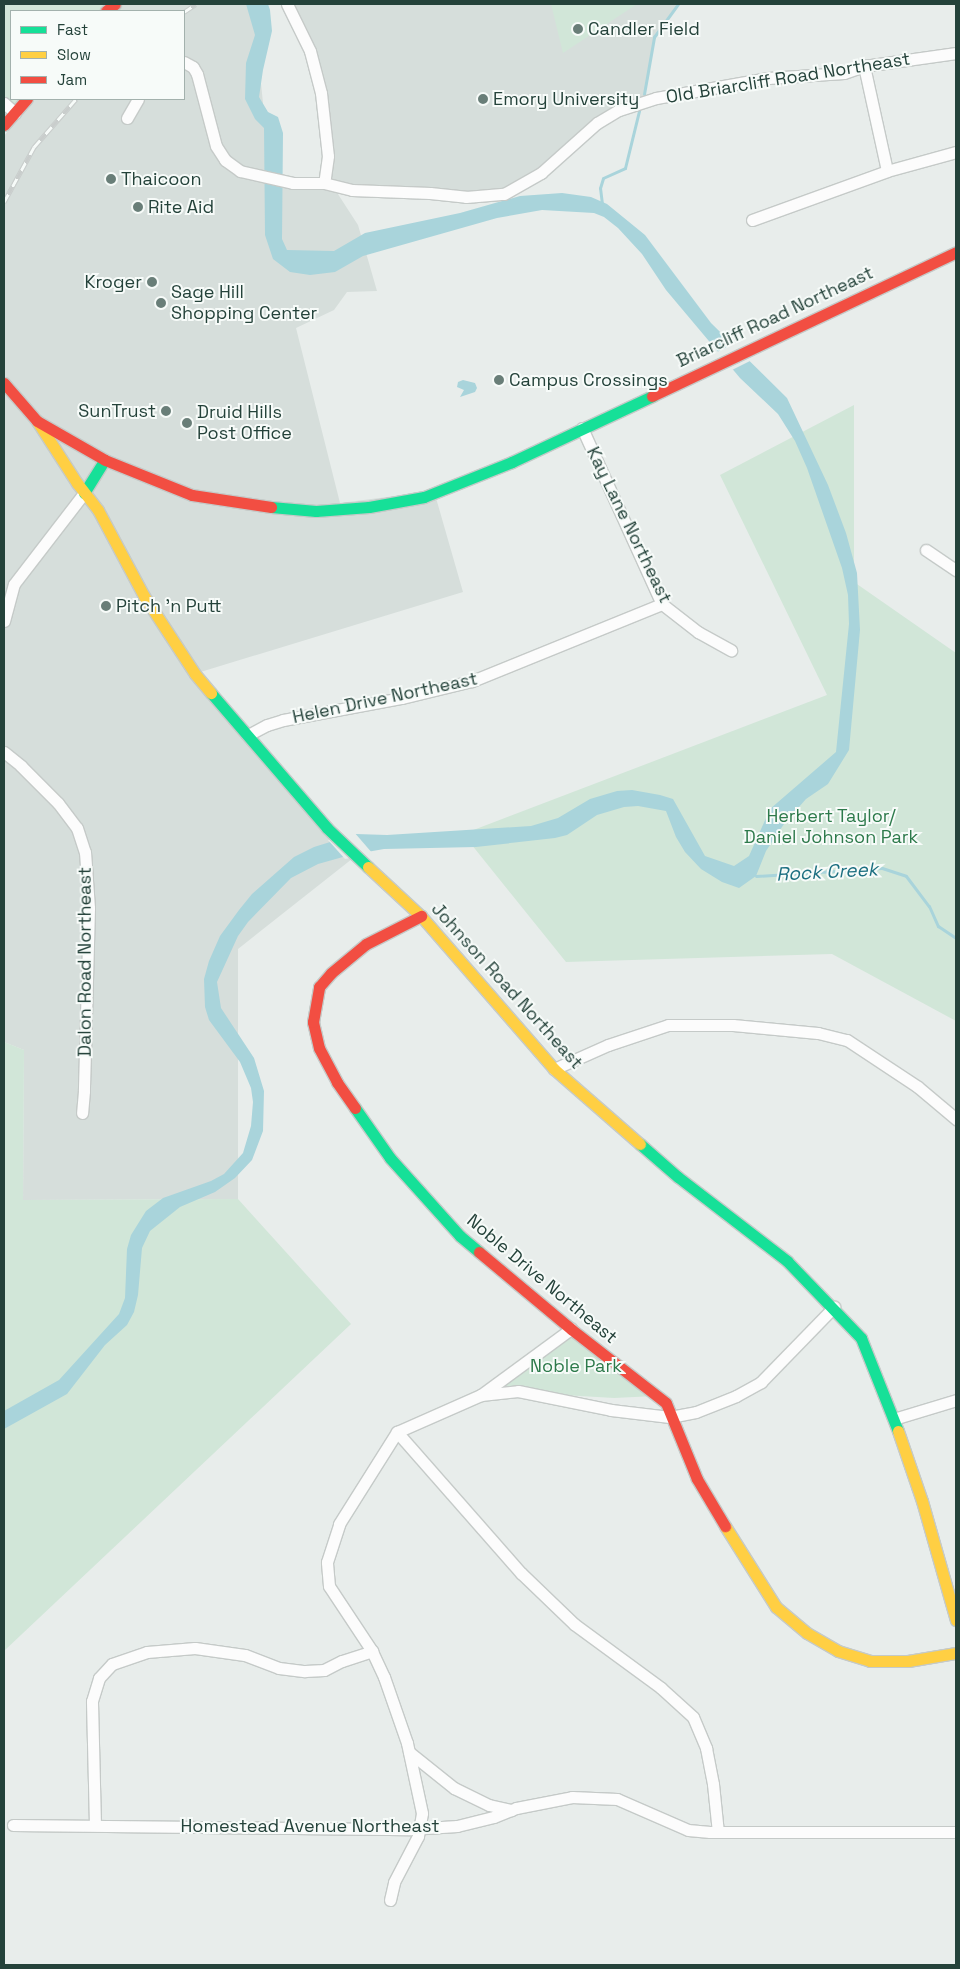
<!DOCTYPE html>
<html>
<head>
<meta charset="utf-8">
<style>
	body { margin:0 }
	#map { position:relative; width:960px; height:1969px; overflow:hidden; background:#e8edeb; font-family:"Space Grotesk",sans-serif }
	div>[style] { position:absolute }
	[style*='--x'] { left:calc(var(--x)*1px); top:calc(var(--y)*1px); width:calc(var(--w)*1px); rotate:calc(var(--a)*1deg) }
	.built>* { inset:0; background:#d6dedb }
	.green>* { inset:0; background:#d1e6d8 }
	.water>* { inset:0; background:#a9d4db }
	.pier>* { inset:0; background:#e8edeb }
	.stream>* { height:3px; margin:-1.5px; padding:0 1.5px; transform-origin:1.5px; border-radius:1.5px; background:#a9d4db }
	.roads { filter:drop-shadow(1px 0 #c5cac8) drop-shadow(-1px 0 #c5cac8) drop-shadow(0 1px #c5cac8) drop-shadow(0 -1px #c5cac8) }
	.street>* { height:11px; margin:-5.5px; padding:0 5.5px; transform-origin:5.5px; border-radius:5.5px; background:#fcfcfc }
	.fast>* { height:11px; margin:-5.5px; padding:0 5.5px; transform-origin:5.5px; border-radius:5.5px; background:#16e098 }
	.slow>* { height:11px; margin:-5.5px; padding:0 5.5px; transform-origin:5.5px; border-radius:5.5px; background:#ffcf43 }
	.jam>* { height:11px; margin:-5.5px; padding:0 5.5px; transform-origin:5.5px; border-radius:5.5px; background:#f24e42 }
	.rail>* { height:5px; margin-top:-2.5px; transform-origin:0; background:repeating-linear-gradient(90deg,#f7fbf9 0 9px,#c9cdcc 0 18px); box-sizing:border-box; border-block:1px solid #c9cdcc }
	.dots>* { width:14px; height:14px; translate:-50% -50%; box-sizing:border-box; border:2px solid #f7fbf9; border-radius:50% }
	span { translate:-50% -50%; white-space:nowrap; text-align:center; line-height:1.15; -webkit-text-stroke:4px #f7fbf9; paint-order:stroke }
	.poi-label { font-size:18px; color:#24423a }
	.left { translate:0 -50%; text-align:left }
	.right { translate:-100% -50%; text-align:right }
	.street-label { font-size:18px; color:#24423a }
	.park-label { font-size:18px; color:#2d7a4b }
	.water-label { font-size:19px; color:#1c6f80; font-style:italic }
	.frame { position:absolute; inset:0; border:5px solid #24423a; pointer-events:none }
	.legend { position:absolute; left:10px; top:10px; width:175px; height:90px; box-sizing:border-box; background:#f7fbf9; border:1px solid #a3b1ad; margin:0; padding:6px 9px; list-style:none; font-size:15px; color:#24423a }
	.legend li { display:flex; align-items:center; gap:10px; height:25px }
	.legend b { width:25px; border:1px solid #a3b1ad }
</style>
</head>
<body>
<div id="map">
	<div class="built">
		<div style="clip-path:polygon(114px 4px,249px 4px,254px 15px,271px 181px,334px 188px,358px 225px,377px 291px,347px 292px,334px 310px,296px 328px,340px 503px,434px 491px,463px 592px,194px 674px,357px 855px,238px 949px,238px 1199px,23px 1200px,24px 1050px,4px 1042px,4px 136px,33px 99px,184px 99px,184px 11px,105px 11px)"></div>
		<div style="clip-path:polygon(287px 4px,678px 4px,654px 37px,649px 77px,641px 103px,619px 110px,579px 141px,504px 194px,466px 197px,324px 183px,321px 93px)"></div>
	</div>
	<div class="green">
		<div style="clip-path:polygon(4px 4px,114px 4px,105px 11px,11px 11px,11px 99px,33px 99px,17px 118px,4px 105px)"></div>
		<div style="clip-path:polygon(551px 4px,637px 4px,563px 53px)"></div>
		<div style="clip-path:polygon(854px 405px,854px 582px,956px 653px,956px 1021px,832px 954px,566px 962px,463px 834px,827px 695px,720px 475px)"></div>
		<div style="clip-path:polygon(4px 1042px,24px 1050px,23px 1200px,238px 1199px,351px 1324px,4px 1651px)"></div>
		<div style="clip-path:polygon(577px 1330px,655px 1396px,614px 1398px,493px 1391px)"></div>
	</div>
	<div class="water">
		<div style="clip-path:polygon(246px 4px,268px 4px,270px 10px,272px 31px,263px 70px,259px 97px,268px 112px,278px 117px,283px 133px,282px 239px,287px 250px,334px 251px,365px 233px,460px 213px,520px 196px,562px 193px,591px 197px,607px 204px,645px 235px,711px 323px,787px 398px,828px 485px,846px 533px,857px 573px,860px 630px,849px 750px,828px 784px,806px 799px,784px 824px,766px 851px,756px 876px,739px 888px,722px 882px,701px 869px,685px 852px,676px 837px,666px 811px,638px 806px,624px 807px,597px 815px,567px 835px,555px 838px,476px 847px,384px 849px,350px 855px,318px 864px,291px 878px,248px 922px,238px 936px,217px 982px,221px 1008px,254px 1058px,264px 1091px,263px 1131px,252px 1160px,235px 1178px,215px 1192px,180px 1207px,150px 1231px,142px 1248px,138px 1295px,134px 1312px,127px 1325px,105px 1345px,67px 1394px,4px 1429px,4px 1411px,59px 1380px,119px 1314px,125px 1298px,127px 1249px,131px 1235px,146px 1211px,163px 1198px,211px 1181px,224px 1174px,243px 1153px,251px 1126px,253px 1102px,251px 1088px,240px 1062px,209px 1020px,205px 1007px,204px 979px,209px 961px,220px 936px,239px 910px,252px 894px,294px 857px,314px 847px,356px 834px,387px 835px,531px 826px,558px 818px,590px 799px,617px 791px,632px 790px,660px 795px,673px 799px,705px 856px,734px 866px,749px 856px,770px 809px,836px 752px,849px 624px,848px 595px,842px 568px,807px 468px,795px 441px,778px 414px,740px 378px,666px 290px,642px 254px,618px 228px,604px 217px,594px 213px,542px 210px,497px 218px,363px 256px,335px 272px,310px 275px,290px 272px,273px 259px,265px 235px,264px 128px,255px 119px,245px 99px,246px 63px,255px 35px)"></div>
		<div style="clip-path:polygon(463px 380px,475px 383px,477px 388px,475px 392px,460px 397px,464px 390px,457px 387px,458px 382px)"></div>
	</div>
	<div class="pier">
		<div style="clip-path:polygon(735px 343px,752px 360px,730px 371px,715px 353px)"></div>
		<div style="clip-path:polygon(354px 832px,373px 854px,345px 859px,328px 840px)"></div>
	</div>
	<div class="stream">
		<div style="--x:644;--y:94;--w:58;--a:-80"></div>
		<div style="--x:654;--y:37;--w:41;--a:-54"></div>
		<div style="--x:602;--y:204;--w:16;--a:-97"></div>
		<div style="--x:600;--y:188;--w:10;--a:-73"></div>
		<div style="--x:603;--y:178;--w:24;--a:-24"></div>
		<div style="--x:625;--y:168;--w:59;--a:-76.2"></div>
		<div style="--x:756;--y:876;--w:126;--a:-3.6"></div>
		<div style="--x:882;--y:868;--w:25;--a:18"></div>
		<div style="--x:906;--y:876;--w:38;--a:53"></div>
		<div style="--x:929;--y:906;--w:22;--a:66"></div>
		<div style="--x:938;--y:926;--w:22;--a:34"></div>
	</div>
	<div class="roads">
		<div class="street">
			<div style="--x:287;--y:4;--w:52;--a:63.9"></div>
			<div style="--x:310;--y:51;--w:43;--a:75.3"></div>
			<div style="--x:321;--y:93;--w:63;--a:83.7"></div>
			<div style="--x:328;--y:156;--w:27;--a:98"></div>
			<div style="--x:184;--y:62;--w:10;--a:29"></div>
			<div style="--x:193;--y:67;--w:8;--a:60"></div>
			<div style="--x:197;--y:74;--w:74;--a:75.2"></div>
			<div style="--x:216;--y:146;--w:17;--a:57"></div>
			<div style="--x:225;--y:160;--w:19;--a:36"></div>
			<div style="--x:240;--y:171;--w:54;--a:12.8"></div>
			<div style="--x:293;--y:183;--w:31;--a:0"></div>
			<div style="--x:324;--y:183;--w:29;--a:14"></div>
			<div style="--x:352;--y:190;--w:78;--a:2.2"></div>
			<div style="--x:430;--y:193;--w:36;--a:6"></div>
			<div style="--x:466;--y:197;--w:38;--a:-5"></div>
			<div style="--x:504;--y:194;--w:43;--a:-29.6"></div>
			<div style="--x:541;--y:173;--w:75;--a:-41.8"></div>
			<div style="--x:597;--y:123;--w:26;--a:-31"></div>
			<div style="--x:619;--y:110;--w:39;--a:-18"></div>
			<div style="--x:656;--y:98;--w:114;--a:-10.1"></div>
			<div style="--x:768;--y:78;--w:76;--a:-3.8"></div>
			<div style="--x:844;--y:73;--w:21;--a:-19"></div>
			<div style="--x:864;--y:66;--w:93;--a:-8"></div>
			<div style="--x:864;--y:66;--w:107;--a:77.6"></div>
			<div style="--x:4;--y:103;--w:15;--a:42"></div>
			<div style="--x:127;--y:118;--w:22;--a:-60"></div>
			<div style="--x:752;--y:220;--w:144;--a:-19.9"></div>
			<div style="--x:887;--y:171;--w:72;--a:-15.4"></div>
			<div style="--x:582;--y:428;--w:193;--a:65.6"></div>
			<div style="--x:662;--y:604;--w:46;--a:37.9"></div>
			<div style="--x:698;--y:632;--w:38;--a:29"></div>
			<div style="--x:926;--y:550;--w:36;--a:34"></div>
			<div style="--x:4;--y:621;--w:38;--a:-75"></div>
			<div style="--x:14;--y:584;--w:115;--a:-52.4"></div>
			<div style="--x:248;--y:735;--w:21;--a:-28"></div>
			<div style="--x:267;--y:725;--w:17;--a:-17"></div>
			<div style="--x:283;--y:720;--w:121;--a:-10.5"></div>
			<div style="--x:402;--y:698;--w:72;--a:-13.7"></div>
			<div style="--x:472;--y:681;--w:205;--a:-22.1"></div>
			<div style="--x:4;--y:752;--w:22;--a:39"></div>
			<div style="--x:21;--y:766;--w:52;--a:45"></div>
			<div style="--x:58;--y:803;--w:31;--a:53"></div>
			<div style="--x:77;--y:828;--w:25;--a:72"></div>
			<div style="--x:85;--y:852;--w:56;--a:85.9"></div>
			<div style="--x:89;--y:908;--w:183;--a:91.6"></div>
			<div style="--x:84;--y:1091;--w:22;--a:95"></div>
			<div style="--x:554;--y:1069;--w:59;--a:-24"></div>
			<div style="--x:608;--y:1045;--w:63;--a:-18.4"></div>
			<div style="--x:668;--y:1025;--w:65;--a:0"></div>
			<div style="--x:733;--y:1025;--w:85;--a:5.4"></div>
			<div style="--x:818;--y:1033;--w:30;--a:14"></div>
			<div style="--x:847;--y:1040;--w:85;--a:33.5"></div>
			<div style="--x:918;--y:1087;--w:50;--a:40.1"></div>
			<div style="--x:481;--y:1395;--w:112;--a:-36.3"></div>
			<div style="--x:894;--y:1419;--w:65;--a:-17"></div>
			<div style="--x:397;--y:1432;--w:188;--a:48.7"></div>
			<div style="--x:521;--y:1573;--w:74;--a:43.9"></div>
			<div style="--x:574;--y:1624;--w:108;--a:36.3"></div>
			<div style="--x:661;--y:1688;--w:43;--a:42.2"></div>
			<div style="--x:693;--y:1717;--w:34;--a:67"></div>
			<div style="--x:706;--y:1748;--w:37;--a:79"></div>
			<div style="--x:713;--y:1784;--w:48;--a:84.1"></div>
			<div style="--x:409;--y:1752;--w:58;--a:38.7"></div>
			<div style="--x:454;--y:1788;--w:39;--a:26"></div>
			<div style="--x:489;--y:1805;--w:23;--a:13"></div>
			<div style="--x:13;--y:1825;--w:398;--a:0.6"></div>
			<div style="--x:411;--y:1829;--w:46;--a:-3.7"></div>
			<div style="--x:457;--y:1826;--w:38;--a:-14"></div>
			<div style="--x:494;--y:1817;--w:24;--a:-22"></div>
			<div style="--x:516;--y:1808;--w:57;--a:-11.1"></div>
			<div style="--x:572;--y:1797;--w:45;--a:2.5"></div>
			<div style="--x:617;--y:1799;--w:77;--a:23.6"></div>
			<div style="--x:688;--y:1830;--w:22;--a:5"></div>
			<div style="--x:710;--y:1832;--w:246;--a:0"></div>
			<div style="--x:95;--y:1825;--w:124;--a:-91.4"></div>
			<div style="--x:92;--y:1701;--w:24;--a:-73"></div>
			<div style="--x:99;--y:1678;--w:19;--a:-47"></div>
			<div style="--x:112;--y:1664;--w:37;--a:-19"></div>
			<div style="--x:147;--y:1652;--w:48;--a:-4.8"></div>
			<div style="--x:195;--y:1648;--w:50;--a:8"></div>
			<div style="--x:245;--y:1655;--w:36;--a:21"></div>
			<div style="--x:279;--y:1668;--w:26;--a:7"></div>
			<div style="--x:305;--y:1671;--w:19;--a:-3"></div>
			<div style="--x:324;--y:1670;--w:20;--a:-27"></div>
			<div style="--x:342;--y:1661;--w:32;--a:-18"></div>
			<div style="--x:390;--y:1900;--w:18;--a:-77"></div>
			<div style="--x:394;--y:1882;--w:52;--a:-62.4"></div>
			<div style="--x:418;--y:1836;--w:23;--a:-80"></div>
			<div style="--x:422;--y:1813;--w:72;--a:-102.1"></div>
			<div style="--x:407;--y:1743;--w:70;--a:-109.2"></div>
			<div style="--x:384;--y:1677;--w:29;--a:-115"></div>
			<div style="--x:372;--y:1651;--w:78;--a:-123.5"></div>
			<div style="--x:329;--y:1586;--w:24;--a:-95"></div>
			<div style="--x:327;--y:1562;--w:40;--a:-72"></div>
			<div style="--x:339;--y:1524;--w:109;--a:-57.8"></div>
			<div style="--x:397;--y:1432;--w:92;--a:-23.8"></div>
			<div style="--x:481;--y:1395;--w:37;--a:-6"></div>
			<div style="--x:518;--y:1391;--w:95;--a:11.5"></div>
			<div style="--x:611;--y:1410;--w:59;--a:6.8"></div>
			<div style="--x:670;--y:1417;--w:26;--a:-11"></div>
			<div style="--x:696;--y:1412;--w:43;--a:-21.8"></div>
			<div style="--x:736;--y:1396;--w:29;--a:-29"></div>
			<div style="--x:761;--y:1382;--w:105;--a:-45.8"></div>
		</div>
		<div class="fast">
			<div style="--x:84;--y:493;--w:39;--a:-58"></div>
			<div style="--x:271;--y:507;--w:45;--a:5.1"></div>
			<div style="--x:316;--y:511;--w:53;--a:-4.3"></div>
			<div style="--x:369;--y:507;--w:56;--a:-10.3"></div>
			<div style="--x:424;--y:497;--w:95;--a:-21.7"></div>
			<div style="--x:512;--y:462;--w:155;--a:-25.2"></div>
			<div style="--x:211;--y:693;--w:178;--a:49.3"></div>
			<div style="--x:327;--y:828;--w:57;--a:43.6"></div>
			<div style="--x:355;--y:1108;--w:61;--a:55"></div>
			<div style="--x:390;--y:1158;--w:105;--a:48.1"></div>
			<div style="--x:460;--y:1236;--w:25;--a:40"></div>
			<div style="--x:640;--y:1144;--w:50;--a:41"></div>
			<div style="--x:678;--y:1177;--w:138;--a:37.6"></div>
			<div style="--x:787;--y:1261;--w:107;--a:46.1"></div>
			<div style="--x:861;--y:1338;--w:100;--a:68.3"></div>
		</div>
		<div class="slow">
			<div style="--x:37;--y:421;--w:74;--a:57.2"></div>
			<div style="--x:77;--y:483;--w:34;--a:52"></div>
			<div style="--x:98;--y:510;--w:98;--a:61.9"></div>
			<div style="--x:144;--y:596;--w:93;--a:56.8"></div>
			<div style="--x:195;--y:674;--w:25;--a:50"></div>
			<div style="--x:368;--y:867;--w:72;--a:42.8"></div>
			<div style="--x:421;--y:916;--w:203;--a:49"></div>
			<div style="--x:554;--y:1069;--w:114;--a:41.1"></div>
			<div style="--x:898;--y:1431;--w:74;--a:71.1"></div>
			<div style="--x:922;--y:1501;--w:124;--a:74.1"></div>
			<div style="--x:725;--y:1526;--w:96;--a:57.8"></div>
			<div style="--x:776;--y:1607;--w:40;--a:40"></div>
			<div style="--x:807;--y:1633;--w:36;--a:30"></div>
			<div style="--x:838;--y:1651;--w:34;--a:17"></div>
			<div style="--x:870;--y:1661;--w:38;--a:0"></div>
			<div style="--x:908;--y:1661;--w:49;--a:-9.5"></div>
		</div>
		<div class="jam">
			<div style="--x:106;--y:11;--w:11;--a:-38"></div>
			<div style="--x:4;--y:125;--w:35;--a:-49"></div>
			<div style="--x:4;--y:383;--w:50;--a:49"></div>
			<div style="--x:37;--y:421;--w:78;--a:29.8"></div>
			<div style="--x:105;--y:460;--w:94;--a:21.9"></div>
			<div style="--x:192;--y:495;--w:80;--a:8.6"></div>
			<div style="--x:652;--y:396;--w:336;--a:-25.3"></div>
			<div style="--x:355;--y:1108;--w:32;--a:-125"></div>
			<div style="--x:337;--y:1082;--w:38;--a:-118"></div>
			<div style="--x:319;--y:1048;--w:27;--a:-103"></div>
			<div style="--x:313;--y:1022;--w:36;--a:-80"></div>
			<div style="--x:319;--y:987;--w:18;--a:-49"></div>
			<div style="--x:331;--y:973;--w:45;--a:-39.6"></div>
			<div style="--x:366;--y:944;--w:62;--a:-27"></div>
			<div style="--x:479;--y:1252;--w:120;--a:39.9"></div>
			<div style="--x:571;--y:1329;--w:120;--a:37.9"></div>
			<div style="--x:666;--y:1403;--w:82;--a:67.8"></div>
			<div style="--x:697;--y:1479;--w:55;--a:59.2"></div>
		</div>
	</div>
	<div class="rail">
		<div style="--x:184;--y:12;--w:14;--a:-34"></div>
		<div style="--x:4;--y:202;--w:63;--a:-61.4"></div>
		<div style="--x:34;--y:147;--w:64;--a:-48.8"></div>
	</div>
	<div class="dots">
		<div style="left:578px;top:29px;background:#697e78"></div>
		<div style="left:483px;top:99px;background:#697e78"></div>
		<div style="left:111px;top:179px;background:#697e78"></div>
		<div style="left:138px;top:207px;background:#697e78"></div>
		<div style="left:152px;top:282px;background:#697e78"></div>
		<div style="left:161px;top:303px;background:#697e78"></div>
		<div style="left:499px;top:380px;background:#697e78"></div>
		<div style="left:166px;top:411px;background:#697e78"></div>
		<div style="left:187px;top:423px;background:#697e78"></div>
		<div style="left:106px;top:606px;background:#697e78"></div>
	</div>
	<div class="poi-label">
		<span class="left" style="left:588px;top:29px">Candler Field</span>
		<span class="left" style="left:493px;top:99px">Emory University</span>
		<span class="left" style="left:121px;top:179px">Thaicoon</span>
		<span class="left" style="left:148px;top:207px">Rite Aid</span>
		<span class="right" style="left:142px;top:282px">Kroger</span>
		<span class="left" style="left:171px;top:303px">Sage Hill<br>Shopping Center</span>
		<span class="left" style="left:509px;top:380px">Campus Crossings</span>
		<span class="right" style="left:156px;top:411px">SunTrust</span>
		<span class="left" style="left:197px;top:423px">Druid Hills<br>Post Office</span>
		<span class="left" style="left:116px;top:606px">Pitch 'n Putt</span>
	</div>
	<div class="street-label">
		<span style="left:788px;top:78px;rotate:-9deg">Old Briarcliff Road Northeast</span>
		<span style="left:775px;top:317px;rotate:-25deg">Briarcliff Road Northeast</span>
		<span style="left:629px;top:525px;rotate:64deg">Kay Lane Northeast</span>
		<span style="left:385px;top:698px;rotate:-12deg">Helen Drive Northeast</span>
		<span style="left:85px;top:962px;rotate:-90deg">Dalon Road Northeast</span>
		<span style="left:507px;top:986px;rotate:48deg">Johnson Road Northeast</span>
		<span style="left:542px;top:1279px;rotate:40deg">Noble Drive Northeast</span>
		<span style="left:310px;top:1826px">Homestead Avenue Northeast</span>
	</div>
	<div class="park-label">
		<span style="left:831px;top:827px">Herbert Taylor/<br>Daniel Johnson Park</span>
		<span style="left:576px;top:1366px">Noble Park</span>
	</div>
	<div class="water-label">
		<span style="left:827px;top:872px;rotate:-3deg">Rock Creek</span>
	</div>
	<div class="frame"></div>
	<ul class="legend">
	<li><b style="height:6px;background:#16e098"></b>Fast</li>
	<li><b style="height:6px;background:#ffcf43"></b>Slow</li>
	<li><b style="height:6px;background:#f24e42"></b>Jam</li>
	</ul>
</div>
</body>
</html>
